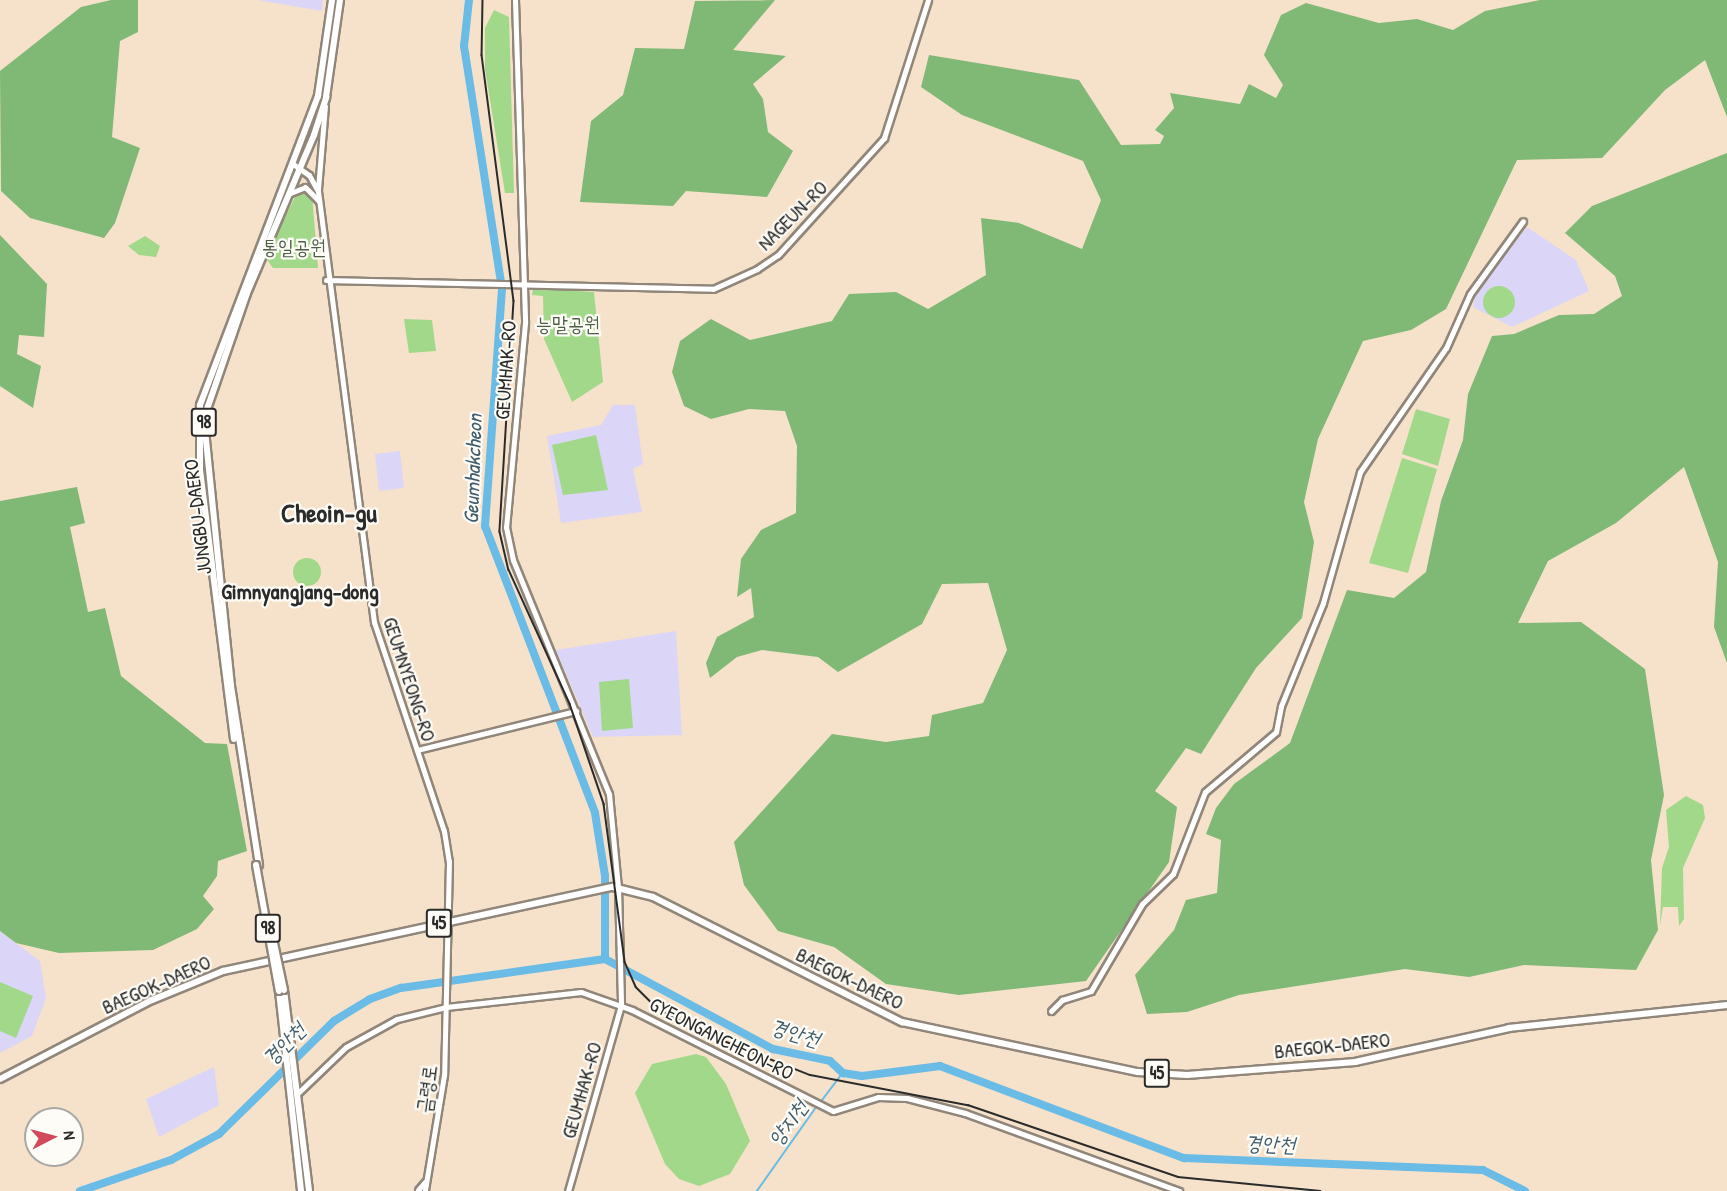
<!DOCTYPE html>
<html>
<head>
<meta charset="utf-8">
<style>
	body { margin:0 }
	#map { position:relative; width:1727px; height:1191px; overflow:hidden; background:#f6e2ca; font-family:"Patrick Hand","Poor Story",sans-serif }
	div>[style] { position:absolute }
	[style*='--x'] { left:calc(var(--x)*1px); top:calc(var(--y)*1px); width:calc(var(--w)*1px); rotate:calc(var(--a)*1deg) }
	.built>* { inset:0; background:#dbd6f7 }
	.green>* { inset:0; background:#a1d88a }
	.round { border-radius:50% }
	.forest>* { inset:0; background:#80b876 }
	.stream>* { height:1.5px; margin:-0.75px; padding:0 0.75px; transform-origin:0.75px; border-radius:0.75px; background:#6abbe5 }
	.river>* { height:8px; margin:-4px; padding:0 4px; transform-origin:4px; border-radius:4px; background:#6abbe5 }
	.roads { filter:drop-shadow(2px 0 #90867a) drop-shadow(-2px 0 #90867a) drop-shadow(0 2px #90867a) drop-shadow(0 -2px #90867a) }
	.secondary>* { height:5px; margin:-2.5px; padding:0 2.5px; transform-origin:2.5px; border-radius:2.5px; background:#fff }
	.primary>* { height:6px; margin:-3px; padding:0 3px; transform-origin:3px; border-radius:3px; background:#fff }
	.tram>* { height:1.5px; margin:-0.75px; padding:0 0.75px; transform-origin:0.75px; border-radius:0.75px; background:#2b2b2b }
	.bridges { filter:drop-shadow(2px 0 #90867a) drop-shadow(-2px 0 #90867a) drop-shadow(0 2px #90867a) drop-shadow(0 -2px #90867a) }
	.primary-bridge>* { height:6px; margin:-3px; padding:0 3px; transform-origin:3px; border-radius:3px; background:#fff }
	span { translate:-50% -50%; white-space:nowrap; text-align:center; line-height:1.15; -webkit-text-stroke:4.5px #fdfcf7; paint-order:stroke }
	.shield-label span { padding:2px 4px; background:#fdfcf7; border:2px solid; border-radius:4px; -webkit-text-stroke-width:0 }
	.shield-label { font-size:18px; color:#2b2b2b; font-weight:700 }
	.street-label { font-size:20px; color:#2b2b2b }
	.park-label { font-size:20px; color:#4e5f48 }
	.water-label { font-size:21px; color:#415d6c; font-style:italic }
	.quarter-label { font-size:22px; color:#2b2b2b; font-weight:700 }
	.district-label { font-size:26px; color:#2b2b2b; font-weight:700 }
	.north { position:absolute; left:24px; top:1107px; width:60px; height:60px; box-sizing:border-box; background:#fdfcf7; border:2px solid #a9a8a5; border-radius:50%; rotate:84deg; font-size:16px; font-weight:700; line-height:24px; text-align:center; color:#2b2b2b }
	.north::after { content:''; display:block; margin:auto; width:21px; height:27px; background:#d1495b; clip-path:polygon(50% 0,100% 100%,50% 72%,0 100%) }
</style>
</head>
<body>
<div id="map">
	<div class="built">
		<div style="clip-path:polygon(258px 0,323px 0,322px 11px)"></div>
		<div style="clip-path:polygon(1527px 227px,1576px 260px,1589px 291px,1512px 327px,1473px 307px,1476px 292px)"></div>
		<div style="clip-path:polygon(613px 405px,635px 405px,643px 464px,633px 469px,642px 512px,561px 523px,547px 436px,601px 425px)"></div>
		<div style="clip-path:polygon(400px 451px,404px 488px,379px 491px,375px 454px)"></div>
		<div style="clip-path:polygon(676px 631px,682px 735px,593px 737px,556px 650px)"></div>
		<div style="clip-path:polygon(0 931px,40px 961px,46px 998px,32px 1036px,0 1053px)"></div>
		<div style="clip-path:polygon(214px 1067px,219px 1105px,159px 1137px,146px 1099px)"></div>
	</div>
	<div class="green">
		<div style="clip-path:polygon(494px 10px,509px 17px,514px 193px,505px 193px,485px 69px,485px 28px)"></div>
		<div style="clip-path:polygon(299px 189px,312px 194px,318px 268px,273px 268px,265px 257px)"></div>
		<div style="clip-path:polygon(145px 236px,160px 246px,156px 257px,139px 255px,128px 246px)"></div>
		<div class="round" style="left:1483px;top:286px;width:32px;height:32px"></div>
		<div style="clip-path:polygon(533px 288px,594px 292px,603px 382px,572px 402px,544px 339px,543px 296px,532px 295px)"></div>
		<div style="clip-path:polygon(404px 319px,432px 320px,436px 351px,409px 353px)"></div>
		<div style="clip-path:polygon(1416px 409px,1450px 419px,1438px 466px,1402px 454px)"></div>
		<div style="clip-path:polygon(596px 435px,608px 490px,563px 495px,552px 445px)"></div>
		<div style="clip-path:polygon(1402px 458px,1437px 469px,1408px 573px,1369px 563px)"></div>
		<div class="round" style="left:293px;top:558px;width:28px;height:28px"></div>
		<div style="clip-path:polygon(629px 679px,633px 728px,602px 731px,599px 682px)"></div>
		<div style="clip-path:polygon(1686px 796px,1703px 805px,1705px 818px,1683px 868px,1684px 919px,1679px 926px,1678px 907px,1663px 907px,1660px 926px,1662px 868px,1669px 847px,1666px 810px)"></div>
		<div style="clip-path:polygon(0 982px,33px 996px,16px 1038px,0 1031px)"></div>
		<div style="clip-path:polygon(696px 1054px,706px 1057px,726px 1084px,750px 1141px,730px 1174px,699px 1186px,679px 1179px,665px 1164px,635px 1093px,652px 1064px)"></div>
	</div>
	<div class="forest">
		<div style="clip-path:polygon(111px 0,138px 0,138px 32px,120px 41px,112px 137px,140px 148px,115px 223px,104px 238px,30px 218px,1px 191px,0 71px,81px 7px)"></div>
		<div style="clip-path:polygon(775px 0,733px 50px,786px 56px,753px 84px,763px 99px,768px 132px,793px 151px,767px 197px,686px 191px,673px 206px,580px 202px,591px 121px,623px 95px,635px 48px,684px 49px,695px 1px)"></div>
		<div style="clip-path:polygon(1540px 0,1727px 0,1727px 117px,1705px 60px,1665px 90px,1602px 158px,1517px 160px,1446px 309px,1411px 330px,1363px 341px,1318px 439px,1304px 502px,1314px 542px,1302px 618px,1256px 668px,1201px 754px,1186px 748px,1155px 791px,1177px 807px,1169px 862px,1086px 981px,959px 995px,886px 984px,834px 947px,778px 931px,744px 885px,734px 842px,832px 734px,886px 742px,929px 736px,932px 715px,983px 703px,1007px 650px,988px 583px,942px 584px,922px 624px,838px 672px,818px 657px,762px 650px,737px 657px,710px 678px,706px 663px,717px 637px,754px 617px,751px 588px,737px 597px,741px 559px,761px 530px,796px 513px,797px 446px,785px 411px,749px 409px,711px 419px,684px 406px,672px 372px,680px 341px,711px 319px,750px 340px,832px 321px,849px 294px,896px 292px,928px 309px,986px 275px,981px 218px,1019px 223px,1082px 249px,1101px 200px,1083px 161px,962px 115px,921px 87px,929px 55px,1079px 80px,1121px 145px,1160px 144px,1164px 136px,1155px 130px,1174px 108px,1170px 93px,1240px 104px,1249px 84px,1276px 98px,1283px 85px,1264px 55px,1281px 15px,1306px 3px,1379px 23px,1417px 19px,1453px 30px,1485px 11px)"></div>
		<div style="clip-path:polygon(1727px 153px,1727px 663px,1714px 627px,1718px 562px,1684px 467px,1616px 523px,1548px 561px,1518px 623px,1581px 622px,1645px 669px,1664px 795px,1651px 860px,1658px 930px,1636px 970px,1524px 965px,1469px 977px,1405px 969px,1239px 995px,1187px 1012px,1147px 1014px,1135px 975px,1174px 930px,1186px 900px,1217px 893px,1221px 840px,1206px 834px,1216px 808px,1234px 784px,1290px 743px,1347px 590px,1394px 598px,1426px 572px,1441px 501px,1463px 440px,1468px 394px,1492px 336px,1514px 334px,1559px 315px,1594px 314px,1622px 296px,1615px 276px,1565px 233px,1592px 206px)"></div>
		<div style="clip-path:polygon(0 235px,47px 284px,44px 337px,19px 335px,17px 354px,41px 366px,33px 408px,0 386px)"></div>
		<div style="clip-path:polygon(77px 487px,85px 523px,70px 527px,88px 612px,105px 608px,121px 676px,205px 743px,227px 744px,247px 851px,218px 861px,217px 876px,203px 896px,214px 909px,197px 929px,153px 950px,59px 953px,16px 943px,0 931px,0 501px)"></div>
	</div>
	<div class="stream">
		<div style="--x:820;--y:1103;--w:38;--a:-53"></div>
		<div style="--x:757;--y:1191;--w:104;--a:-54.8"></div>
	</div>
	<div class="river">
		<div style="--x:469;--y:0;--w:46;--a:96.2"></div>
		<div style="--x:464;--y:46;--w:246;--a:81.1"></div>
		<div style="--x:502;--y:289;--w:238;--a:94.1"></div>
		<div style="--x:485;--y:526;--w:307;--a:69"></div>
		<div style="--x:595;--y:813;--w:64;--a:81"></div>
		<div style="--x:605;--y:876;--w:83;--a:90"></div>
		<div style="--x:80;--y:1191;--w:96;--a:-18.8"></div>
		<div style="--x:171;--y:1160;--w:55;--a:-28.4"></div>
		<div style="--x:219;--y:1134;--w:161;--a:-44.5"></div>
		<div style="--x:334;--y:1021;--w:42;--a:-31.4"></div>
		<div style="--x:370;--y:999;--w:33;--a:-20"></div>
		<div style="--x:401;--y:988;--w:206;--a:-8.1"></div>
		<div style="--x:605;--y:959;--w:191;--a:28.2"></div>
		<div style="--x:773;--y:1049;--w:58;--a:11.9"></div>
		<div style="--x:830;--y:1061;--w:18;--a:43"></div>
		<div style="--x:843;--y:1073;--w:19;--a:9"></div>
		<div style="--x:862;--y:1076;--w:79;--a:-7.3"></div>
		<div style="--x:940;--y:1066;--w:261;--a:20.7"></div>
		<div style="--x:1184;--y:1158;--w:299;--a:2.3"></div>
		<div style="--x:1483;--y:1170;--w:47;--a:26.6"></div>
	</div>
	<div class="roads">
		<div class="secondary">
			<div style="--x:515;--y:0;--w:323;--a:88.2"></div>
			<div style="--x:525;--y:323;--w:205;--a:95.3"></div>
			<div style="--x:506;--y:527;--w:34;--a:78"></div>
			<div style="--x:513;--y:560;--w:253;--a:67.7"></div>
			<div style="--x:609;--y:794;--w:93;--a:84.5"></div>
			<div style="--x:618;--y:887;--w:118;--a:88.5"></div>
			<div style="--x:621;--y:1005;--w:193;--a:105.9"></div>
			<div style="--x:293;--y:164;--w:19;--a:35"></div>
			<div style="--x:309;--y:175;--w:18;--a:61"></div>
			<div style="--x:318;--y:191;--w:435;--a:82.6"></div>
			<div style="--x:374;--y:622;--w:220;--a:71.5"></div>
			<div style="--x:444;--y:831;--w:30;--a:81"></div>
			<div style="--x:449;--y:861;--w:214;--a:91.3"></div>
			<div style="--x:444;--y:1075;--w:117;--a:99.4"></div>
			<div style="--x:318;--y:189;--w:83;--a:-85.2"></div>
			<div style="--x:288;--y:194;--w:18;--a:-22"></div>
			<div style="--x:305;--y:187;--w:20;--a:45"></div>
			<div style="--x:326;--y:280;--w:387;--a:1.3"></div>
			<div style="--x:713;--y:289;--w:48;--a:-24.4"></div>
			<div style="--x:757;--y:269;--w:25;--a:-34"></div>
			<div style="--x:778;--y:255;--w:158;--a:-47.8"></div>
			<div style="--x:884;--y:138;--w:145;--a:-72.3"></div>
			<div style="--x:417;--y:750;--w:164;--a:-13.8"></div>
			<div style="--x:1051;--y:1011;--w:16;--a:-45"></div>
			<div style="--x:1062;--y:1000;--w:30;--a:-17"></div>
			<div style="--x:1091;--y:991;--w:101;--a:-59.6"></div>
			<div style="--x:1142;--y:904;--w:43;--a:-44.1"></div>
			<div style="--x:1173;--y:874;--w:88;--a:-68.7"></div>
			<div style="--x:1205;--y:792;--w:93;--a:-40.2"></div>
			<div style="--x:1276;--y:732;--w:26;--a:-79"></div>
			<div style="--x:1281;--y:706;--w:111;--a:-67.8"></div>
			<div style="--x:1323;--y:603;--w:136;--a:-74.2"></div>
			<div style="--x:1360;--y:472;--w:151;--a:-55.3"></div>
			<div style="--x:1446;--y:348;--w:59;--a:-66"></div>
			<div style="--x:1470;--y:294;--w:90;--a:-54"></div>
			<div style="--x:298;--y:1093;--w:66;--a:-43.8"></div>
			<div style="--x:346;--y:1047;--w:58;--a:-28.8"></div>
			<div style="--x:397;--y:1019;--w:50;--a:-13.8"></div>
			<div style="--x:446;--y:1007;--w:136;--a:-6.3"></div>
			<div style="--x:581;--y:992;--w:54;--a:19.4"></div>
			<div style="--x:632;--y:1010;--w:225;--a:26.7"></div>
			<div style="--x:833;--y:1111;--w:47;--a:-17.3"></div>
			<div style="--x:878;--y:1097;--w:29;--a:2"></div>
			<div style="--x:907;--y:1098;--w:60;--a:14.5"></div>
			<div style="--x:965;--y:1113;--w:228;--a:20"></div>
			<div style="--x:418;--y:1190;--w:11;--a:-49"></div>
		</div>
		<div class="primary">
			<div style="--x:234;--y:739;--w:273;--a:-97.2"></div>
			<div style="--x:200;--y:468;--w:63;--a:-90"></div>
			<div style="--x:200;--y:405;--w:331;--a:-69.1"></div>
			<div style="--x:318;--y:96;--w:97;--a:-81.7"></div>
			<div style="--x:259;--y:865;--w:181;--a:-98.9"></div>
			<div style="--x:231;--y:686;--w:269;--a:-95.8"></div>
			<div style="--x:204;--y:418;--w:132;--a:-71"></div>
			<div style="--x:247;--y:293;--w:172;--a:-67"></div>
			<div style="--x:314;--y:135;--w:40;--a:-72"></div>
			<div style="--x:326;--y:97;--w:98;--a:-81.8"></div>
			<div style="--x:284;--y:990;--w:203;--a:82.9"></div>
			<div style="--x:279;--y:991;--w:201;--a:83.7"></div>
			<div style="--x:0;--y:1079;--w:171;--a:-27.5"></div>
			<div style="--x:152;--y:1000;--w:77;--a:-22.2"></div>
			<div style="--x:223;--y:971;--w:399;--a:-12.2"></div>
			<div style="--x:613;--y:887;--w:41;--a:14"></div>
			<div style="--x:653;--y:897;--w:279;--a:26.7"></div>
			<div style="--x:902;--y:1022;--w:241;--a:12"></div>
			<div style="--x:1138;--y:1072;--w:49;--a:3.5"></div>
			<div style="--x:1187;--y:1075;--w:169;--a:-4.4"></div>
			<div style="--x:1355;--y:1062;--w:158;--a:-12.4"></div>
			<div style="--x:1509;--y:1028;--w:219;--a:-6"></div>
		</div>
	</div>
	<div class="tram">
		<div style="--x:483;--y:0;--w:55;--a:91"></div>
		<div style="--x:482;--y:55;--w:248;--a:82.6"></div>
		<div style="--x:514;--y:301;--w:231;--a:93.5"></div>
		<div style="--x:500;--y:532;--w:39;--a:77"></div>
		<div style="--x:509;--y:570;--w:147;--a:65.5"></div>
		<div style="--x:570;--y:704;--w:106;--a:71.2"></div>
		<div style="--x:604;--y:804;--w:159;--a:82.4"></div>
		<div style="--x:625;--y:962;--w:27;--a:66"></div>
		<div style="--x:636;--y:987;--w:31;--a:45"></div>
		<div style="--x:658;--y:1009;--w:52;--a:27.6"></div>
		<div style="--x:704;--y:1033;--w:114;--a:21.6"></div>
		<div style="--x:810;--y:1075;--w:161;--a:10.8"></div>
		<div style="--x:968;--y:1105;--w:222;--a:18.9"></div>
		<div style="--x:1178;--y:1177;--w:143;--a:5.6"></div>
	</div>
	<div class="bridges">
		<div class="primary-bridge">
			<div style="--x:256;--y:865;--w:128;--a:79.7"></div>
			<div style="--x:274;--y:943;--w:48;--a:78"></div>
		</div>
	</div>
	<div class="shield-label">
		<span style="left:204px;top:422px">98</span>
		<span style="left:439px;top:923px">45</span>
		<span style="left:268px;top:928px">98</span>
		<span style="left:1157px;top:1073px">45</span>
	</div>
	<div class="street-label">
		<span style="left:792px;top:215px;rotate:-45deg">NAGEUN-RO</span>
		<span style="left:505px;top:370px;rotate:-86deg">GEUMHAK-RO</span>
		<span style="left:197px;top:517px;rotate:-97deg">JUNGBU-DAERO</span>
		<span style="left:410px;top:679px;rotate:72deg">GEUMNYEONG-RO</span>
		<span style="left:850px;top:978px;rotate:26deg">BAEGOK-DAERO</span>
		<span style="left:156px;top:984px;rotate:-24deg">BAEGOK-DAERO</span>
		<span style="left:722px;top:1038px;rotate:27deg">GYEONGANCHEON-RO</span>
		<span style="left:1332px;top:1045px;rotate:-6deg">BAEGOK-DAERO</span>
		<span style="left:426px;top:1089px;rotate:-82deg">금령로</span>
		<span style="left:581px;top:1090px;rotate:-74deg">GEUMHAK-RO</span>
	</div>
	<div class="park-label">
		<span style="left:294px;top:246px">통일공원</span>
		<span style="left:568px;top:323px">능말공원</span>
	</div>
	<div class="water-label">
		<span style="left:473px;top:469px;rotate:-88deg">Geumhakcheon</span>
		<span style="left:795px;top:1033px;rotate:17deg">경안천</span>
		<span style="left:284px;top:1044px;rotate:-45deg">경안천</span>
		<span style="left:788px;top:1123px;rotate:-54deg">양지천</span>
		<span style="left:1270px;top:1144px;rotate:2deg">경안천</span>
	</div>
	<div class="quarter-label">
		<span style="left:300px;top:592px">Gimnyangjang-dong</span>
	</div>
	<div class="district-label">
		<span style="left:329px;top:513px">Cheoin-gu</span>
	</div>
	<div class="north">N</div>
</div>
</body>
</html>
